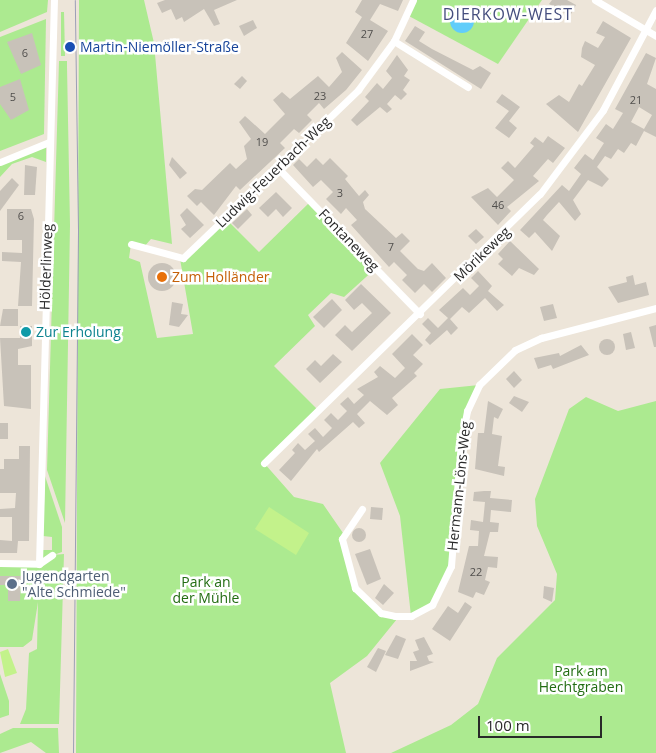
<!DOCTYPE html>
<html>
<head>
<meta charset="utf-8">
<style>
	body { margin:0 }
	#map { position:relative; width:656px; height:753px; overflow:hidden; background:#ede5d9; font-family:"Open Sans",sans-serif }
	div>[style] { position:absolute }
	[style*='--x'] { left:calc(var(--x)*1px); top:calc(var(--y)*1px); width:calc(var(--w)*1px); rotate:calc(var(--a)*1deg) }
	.green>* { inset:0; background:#acea90 }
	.pitch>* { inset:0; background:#c3f28b }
	.water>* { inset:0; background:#61cdfa }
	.round { border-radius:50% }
	.building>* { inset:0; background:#c8c2b9 }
	.minor>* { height:7px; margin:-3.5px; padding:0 3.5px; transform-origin:3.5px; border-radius:3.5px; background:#fff }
	.tram>* { height:1px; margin:-0.5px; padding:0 0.5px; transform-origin:0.5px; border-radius:0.5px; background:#9c9fb6 }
	.dots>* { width:14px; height:14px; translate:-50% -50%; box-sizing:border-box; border:2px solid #fff; border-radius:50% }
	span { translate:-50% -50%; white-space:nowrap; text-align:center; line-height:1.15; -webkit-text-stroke:5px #fff; paint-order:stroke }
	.number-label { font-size:11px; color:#514f4d }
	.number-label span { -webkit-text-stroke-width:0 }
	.transit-label { font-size:14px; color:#164399 }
	.left { translate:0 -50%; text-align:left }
	.street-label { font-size:14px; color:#292929 }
	.food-label { font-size:14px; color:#c56008 }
	.culture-label { font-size:14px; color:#0d838f }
	.service-label { font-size:14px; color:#4e5e75 }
	.park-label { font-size:14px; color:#236d13 }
	.quarter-label { font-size:16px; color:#454e7e; letter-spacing:1px }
	.scale { position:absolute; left:478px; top:716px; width:124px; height:22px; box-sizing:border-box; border:2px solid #292929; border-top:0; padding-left:6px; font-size:15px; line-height:18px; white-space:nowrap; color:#292929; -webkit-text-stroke:4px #fff; paint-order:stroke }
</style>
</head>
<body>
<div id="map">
	<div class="green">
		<div style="clip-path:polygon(0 0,48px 0,47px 12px,0 32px)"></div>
		<div style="clip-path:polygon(79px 0,144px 0,154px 43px,172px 244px,151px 239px,143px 248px,131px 244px,129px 258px,140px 262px,157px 338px,193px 334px,180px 259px,225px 218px,259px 252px,311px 201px,376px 268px,344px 297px,331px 293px,308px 315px,315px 326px,274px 366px,319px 411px,264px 463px,294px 497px,323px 504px,343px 533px,346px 563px,362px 597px,397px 619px,367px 656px,330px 683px,346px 753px,76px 753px)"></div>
		<div style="clip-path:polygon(413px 0,542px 0,498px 64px,407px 15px)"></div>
		<div style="clip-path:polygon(61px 12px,64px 12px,65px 56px,61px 56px)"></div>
		<div style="clip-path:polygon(46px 19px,44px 134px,0 151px,0 37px)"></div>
		<div style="clip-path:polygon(59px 61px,67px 61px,67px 66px,70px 225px,65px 523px,47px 470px)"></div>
		<div style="clip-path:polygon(46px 144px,46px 162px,32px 157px,12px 164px,0 177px,0 162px)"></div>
		<div style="clip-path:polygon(479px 385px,467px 411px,451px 566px,432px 605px,411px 616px,400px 516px,380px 463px,440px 389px)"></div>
		<div style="clip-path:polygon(586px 397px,618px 411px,656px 401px,656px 753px,391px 753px,451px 725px,478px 704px,497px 658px,555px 600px,557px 574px,537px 526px,535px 499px,569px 409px)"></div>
		<div style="clip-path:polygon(45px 476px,62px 527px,62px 552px,42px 559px,42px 550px,52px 550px,52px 537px,43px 536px)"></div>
		<div style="clip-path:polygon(64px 554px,59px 724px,20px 724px,26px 709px,29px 653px,37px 649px,38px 602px,32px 640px,23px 647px,0 647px,0 563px,39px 563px,52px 555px)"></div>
		<div style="clip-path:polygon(0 674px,9px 701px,9px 715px,0 718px)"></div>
		<div style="clip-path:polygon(13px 728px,58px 728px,59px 753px,46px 753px,31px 742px,0 753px,0 734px)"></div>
	</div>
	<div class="pitch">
		<div style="clip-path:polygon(269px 507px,309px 533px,296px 555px,255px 529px)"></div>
		<div style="clip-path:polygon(8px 649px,17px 673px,5px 677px,0 652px)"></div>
	</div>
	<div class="water">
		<div class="round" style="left:450px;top:9px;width:24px;height:24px"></div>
	</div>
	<div class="building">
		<div style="clip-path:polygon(165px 0,237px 0,214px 10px,220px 24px,214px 26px,204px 9px,184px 22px,182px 17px,176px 20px,171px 9px,162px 13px,157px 3px)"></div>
		<div style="clip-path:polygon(362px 0,403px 0,398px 11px,380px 4px,370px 20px,388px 31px,368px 61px,346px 43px,362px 17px,355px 12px)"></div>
		<div style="clip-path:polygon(552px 0,567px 0,576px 5px,570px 16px,549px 4px)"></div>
		<div style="clip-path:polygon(253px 20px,257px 28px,244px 36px,239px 26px)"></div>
		<div style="clip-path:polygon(603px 21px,631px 38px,578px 132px,546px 104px,559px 95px,569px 102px,579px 84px,582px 86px,595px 65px,581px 57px,582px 48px,585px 41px,598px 48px,605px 37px,596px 33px)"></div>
		<div style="clip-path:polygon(415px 26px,425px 32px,419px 41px,432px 49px,473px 70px,480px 66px,491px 73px,481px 89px,405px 41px)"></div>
		<div style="clip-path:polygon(32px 33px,41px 65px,21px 74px,7px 42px)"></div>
		<div style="clip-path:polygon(342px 52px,362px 70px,346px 90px,324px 109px,319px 103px,307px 115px,312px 120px,299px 133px,294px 129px,280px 143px,285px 148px,240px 190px,236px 186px,214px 215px,201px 202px,197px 206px,187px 196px,195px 189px,202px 190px,230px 163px,236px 169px,247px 159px,244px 146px,251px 139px,239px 122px,245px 116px,265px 134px,285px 114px,273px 100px,282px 92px,290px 99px,318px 76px,329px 87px,342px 72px,336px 58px)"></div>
		<div style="clip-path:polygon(evenodd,646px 53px,656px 58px,647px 84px,656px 89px,656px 137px,644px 131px,636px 146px,631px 143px,624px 153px,618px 149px,611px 159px,605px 156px,597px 167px,609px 179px,602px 187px,588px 180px,573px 200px,581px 214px,575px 221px,559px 202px,547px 215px,543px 220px,560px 236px,552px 251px,535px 232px,529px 238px,520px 230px,562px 185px,569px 191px,581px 174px,574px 168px,585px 154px,593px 160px,604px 143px,596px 138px,606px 124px,613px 129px,623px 113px,615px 109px,646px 53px,639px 107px,652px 115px,644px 129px,631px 122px,639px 107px)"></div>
		<div style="clip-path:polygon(397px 55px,408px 70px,404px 76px,410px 80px,403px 90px,407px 94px,401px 100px,395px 95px,387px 104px,392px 109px,387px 113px,380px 107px,357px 126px,351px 120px,369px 101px,365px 97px,377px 83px,383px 89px,392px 78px,386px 71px)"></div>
		<div style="clip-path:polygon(242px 76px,247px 81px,240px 89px,234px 84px)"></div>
		<div style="clip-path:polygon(20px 79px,29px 110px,11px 120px,0 104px,0 87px)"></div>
		<div style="clip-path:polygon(502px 94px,520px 107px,509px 121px,517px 128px,509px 138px,495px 128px,509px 111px,496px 102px)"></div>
		<div style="clip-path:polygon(548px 136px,565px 148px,553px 163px,548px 159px,533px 176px,539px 181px,507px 207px,511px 211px,498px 225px,471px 197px,488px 188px,497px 197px,514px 180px,501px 168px,508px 161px,515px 168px,534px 146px,530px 143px,535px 137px,543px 143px)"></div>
		<div style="clip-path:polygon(172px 157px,187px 173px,180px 179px,169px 165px)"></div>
		<div style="clip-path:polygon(316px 158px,323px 165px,330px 158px,348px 176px,345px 179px,359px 196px,365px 190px,369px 195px,363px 202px,365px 209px,396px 238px,402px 233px,410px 241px,400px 251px,418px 269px,424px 271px,432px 263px,446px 278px,432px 292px,424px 284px,415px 293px,402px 280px,407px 275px,394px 262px,389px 267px,351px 225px,357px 220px,346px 208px,341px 214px,326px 199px,333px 192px,321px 180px,313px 187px,293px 165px,299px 159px,307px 167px)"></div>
		<div style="clip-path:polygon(25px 165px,37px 167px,35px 195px,24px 195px)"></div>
		<div style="clip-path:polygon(12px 178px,19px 185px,0 211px,0 191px)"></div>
		<div style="clip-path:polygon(276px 192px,292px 208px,283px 217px,276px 209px,268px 217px,259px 208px)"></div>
		<div style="clip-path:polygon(187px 208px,204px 225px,190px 238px,181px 229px,186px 225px,180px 215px)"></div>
		<div style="clip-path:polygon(7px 209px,31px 209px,34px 219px,32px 306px,18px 306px,21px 262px,2px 261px,2px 252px,22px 253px,22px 240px,7px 240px)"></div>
		<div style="clip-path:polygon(247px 209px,252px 215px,238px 229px,232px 223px)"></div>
		<div style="clip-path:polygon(476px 229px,484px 237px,476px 244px,468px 236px)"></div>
		<div style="clip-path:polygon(510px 241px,539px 269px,534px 275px,519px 268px,512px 276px,498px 264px,503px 259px,498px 254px)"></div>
		<div class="round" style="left:148px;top:263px;width:28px;height:28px"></div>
		<div style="clip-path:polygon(478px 271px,492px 286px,488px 291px,504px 305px,497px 311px,485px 298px,469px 313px,462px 307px,450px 319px,458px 328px,451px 335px,447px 330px,430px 345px,425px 340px,431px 333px,422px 324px,428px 318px,438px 328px,448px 318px,439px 310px,463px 288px,470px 295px,479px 286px,471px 278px)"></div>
		<div style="clip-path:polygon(633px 275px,635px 285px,646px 282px,649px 295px,618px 303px,608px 287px,627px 282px,626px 277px)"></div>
		<div style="clip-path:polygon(361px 284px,391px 313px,352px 351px,335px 335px,345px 325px,352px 332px,372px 313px,362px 303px,354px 310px,345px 300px)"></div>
		<div style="clip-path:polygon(332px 299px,342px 310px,324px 328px,313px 317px)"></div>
		<div style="clip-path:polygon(172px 302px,183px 304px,181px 314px,188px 315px,179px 327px,169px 325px)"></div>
		<div style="clip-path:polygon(553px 304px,557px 318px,544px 321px,540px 307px)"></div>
		<div style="clip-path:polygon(3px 309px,18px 309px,18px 326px,0 326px)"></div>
		<div style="clip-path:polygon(656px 325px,656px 347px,654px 347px,649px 327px)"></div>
		<div style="clip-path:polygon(20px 326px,32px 326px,32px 346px,18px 349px,18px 365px,31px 365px,31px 409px,4px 406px,0 338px,20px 338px)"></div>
		<div style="clip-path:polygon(631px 332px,635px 348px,626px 350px,623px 334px)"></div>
		<div style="clip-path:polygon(412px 334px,423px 345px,413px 355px,423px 364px,414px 373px,417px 376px,392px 398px,398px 405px,387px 415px,370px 401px,357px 414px,365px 423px,359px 428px,353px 422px,319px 452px,317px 449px,291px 481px,279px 470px,295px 453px,292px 450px,298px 443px,305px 450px,315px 441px,308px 434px,315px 428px,323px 437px,332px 428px,324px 420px,331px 413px,338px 420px,347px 411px,340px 404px,348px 397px,354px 404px,364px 395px,357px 389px,378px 377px,374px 372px,380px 366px,395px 378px,405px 368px,392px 354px)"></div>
		<div class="round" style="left:599px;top:339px;width:16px;height:16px"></div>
		<div style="clip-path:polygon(581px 345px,589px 355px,553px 369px,551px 365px,538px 369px,534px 358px,559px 353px,560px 356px)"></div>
		<div style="clip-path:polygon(333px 354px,342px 362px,320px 383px,306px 369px,315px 360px,321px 366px)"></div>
		<div style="clip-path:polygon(514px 371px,522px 380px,514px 388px,506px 379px)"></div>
		<div style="clip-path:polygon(514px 396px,529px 402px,522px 412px,509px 403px)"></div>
		<div style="clip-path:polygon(488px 401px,503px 409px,498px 419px,494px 417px,492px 434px,502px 436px,498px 466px,505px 467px,504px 476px,475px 469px,478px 433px,484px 433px)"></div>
		<div style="clip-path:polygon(0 423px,8px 423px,8px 439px,0 439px)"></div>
		<div style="clip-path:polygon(19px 446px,30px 446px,29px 541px,18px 541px,17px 553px,0 553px,0 540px,12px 541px,12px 517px,0 517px,0 509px,15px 508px,16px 493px,0 493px,0 469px,4px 469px,4px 459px,19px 459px)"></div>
		<div style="clip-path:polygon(484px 491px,491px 491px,490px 498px,512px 500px,511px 512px,491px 510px,490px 522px,499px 523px,498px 532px,490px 532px,484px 556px,498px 557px,497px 568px,488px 567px,485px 580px,490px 582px,484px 595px,476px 592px,473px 598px,458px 592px,469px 546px,478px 546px,479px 531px,470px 530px,471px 520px,483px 522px,485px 502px,473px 501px,474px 492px)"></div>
		<div style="clip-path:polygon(371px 507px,383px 508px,382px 520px,370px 519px)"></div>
		<div class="round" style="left:352px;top:528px;width:14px;height:14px"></div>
		<div style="clip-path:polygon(370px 549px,381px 579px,367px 585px,355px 554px)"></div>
		<div style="clip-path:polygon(0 576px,21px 576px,20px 601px,8px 601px,8px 585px,0 585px)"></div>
		<div style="clip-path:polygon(384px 584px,394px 593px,383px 605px,375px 598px)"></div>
		<div style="clip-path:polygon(544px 586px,554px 588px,552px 602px,543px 598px)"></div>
		<div style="clip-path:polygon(465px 602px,472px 607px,450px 641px,432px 629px,448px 606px,458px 613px)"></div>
		<div style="clip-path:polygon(396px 635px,406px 639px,398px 659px,385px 655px)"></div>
		<div style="clip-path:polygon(424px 637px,433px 654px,427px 656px,429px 661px,434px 662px,410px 671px,410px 661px,417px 661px,413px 652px,419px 650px,415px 640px)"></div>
		<div style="clip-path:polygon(378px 648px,386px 651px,376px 672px,367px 667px)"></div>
	</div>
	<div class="minor">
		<div style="--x:595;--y:0;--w:71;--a:30.5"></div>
		<div style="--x:394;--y:41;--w:87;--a:31.9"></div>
		<div style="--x:0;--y:162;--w:53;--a:-22.2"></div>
		<div style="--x:277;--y:167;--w:205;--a:45.8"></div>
		<div style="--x:131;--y:244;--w:54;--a:15.1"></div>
		<div style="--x:183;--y:258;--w:243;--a:-43.8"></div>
		<div style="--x:358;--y:90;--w:61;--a:-53.7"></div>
		<div style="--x:394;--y:41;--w:45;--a:-65.1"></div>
		<div style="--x:264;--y:463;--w:385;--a:-44.3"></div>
		<div style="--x:540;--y:194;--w:105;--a:-53.1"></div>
		<div style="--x:603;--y:110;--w:113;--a:-62.1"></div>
		<div style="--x:362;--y:509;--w:36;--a:124"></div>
		<div style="--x:342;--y:539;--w:51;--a:75.1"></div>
		<div style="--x:355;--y:588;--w:36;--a:44"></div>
		<div style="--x:381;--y:613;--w:14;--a:12"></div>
		<div style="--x:395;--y:616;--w:16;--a:0"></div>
		<div style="--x:411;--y:616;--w:24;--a:-28"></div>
		<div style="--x:432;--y:605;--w:43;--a:-64"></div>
		<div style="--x:451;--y:566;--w:124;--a:-85.4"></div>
		<div style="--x:461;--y:442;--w:32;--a:-79"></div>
		<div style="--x:467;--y:411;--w:29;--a:-65"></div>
		<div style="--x:479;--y:385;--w:50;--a:-44.2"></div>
		<div style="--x:515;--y:350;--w:29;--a:-25"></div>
		<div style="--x:541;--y:338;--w:119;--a:-14.6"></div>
		<div style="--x:0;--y:563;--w:39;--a:1"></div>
		<div style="--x:39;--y:564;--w:16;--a:-35"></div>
		<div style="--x:39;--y:564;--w:564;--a:-88.48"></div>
	</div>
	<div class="tram">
		<div style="--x:73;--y:753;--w:524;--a:-89.45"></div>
		<div style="--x:78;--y:229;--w:229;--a:-90.8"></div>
	</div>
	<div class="dots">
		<div style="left:70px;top:47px;background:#1a4fb4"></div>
		<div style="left:162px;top:277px;background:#e8710a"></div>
		<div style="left:26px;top:332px;background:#0f9aa8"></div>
		<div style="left:12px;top:584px;background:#5c6f8a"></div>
	</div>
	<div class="number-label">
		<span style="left:367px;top:34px">27</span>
		<span style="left:25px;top:53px">6</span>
		<span style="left:320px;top:96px">23</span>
		<span style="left:13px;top:97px">5</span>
		<span style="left:636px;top:100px">21</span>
		<span style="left:262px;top:142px">19</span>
		<span style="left:340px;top:193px">3</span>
		<span style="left:498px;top:205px">46</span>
		<span style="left:21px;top:216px">6</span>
		<span style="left:391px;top:247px">7</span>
		<span style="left:476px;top:572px">22</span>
	</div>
	<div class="transit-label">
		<span class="left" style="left:80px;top:47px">Martin-Niemöller-Straße</span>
	</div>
	<div class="street-label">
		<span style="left:273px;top:172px;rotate:-44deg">Ludwig-Feuerbach-Weg</span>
		<span style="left:349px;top:240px;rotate:46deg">Fontaneweg</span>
		<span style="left:482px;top:254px;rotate:-44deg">Mörikeweg</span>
		<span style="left:46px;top:267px;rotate:-88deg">Hölderlinweg</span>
		<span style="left:459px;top:486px;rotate:-84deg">Hermann-Löns-Weg</span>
	</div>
	<div class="food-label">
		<span class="left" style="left:172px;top:277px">Zum Holländer</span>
	</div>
	<div class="culture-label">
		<span class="left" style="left:36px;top:332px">Zur Erholung</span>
	</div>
	<div class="service-label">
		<span class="left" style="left:22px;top:584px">Jugendgarten<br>"Alte Schmiede"</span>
	</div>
	<div class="park-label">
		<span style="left:206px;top:590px">Park an<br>der Mühle</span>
		<span style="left:581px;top:679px">Park am<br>Hechtgraben</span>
	</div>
	<div class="quarter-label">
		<span style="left:508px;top:14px">DIERKOW-WEST</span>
	</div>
	<div class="scale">100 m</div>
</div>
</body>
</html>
